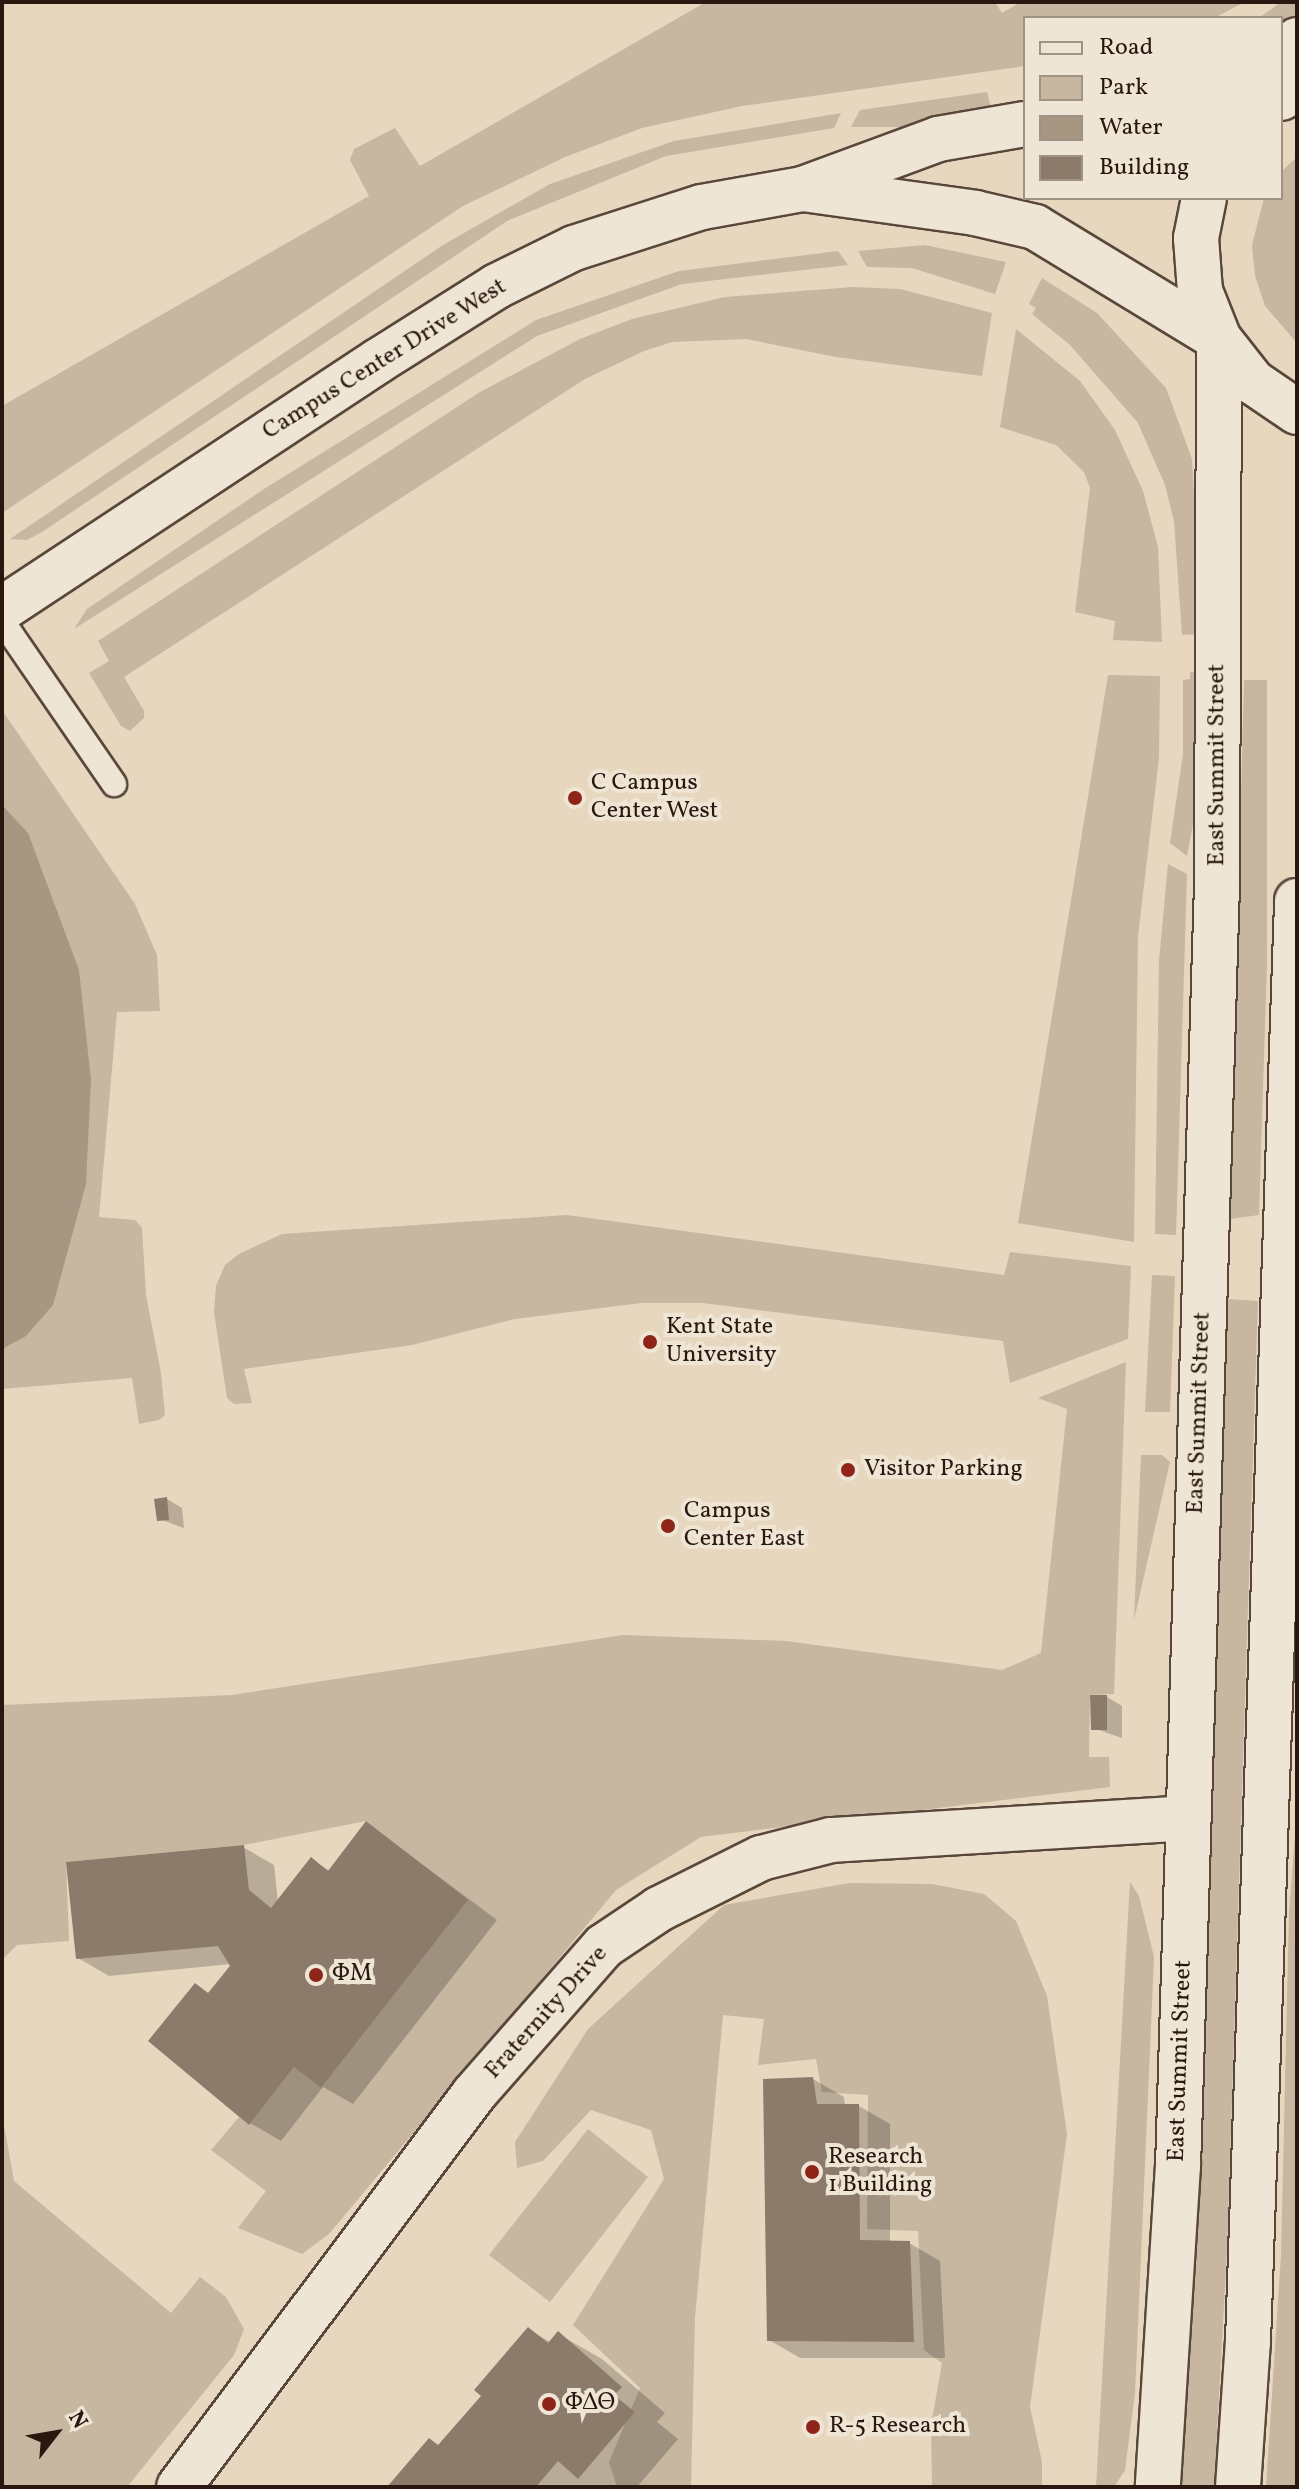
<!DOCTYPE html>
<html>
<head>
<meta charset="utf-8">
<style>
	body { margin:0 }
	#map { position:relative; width:1299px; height:2489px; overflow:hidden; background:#e7d7be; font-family:Vollkorn,serif }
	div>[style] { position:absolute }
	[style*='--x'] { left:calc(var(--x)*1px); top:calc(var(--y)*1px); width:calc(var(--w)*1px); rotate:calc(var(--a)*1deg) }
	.green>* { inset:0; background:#c7b6a0 }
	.water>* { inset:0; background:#a79682 }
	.shadow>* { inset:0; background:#0003 }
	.building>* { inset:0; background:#8c7b6a }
	.roads { filter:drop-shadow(2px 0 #59473b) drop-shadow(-2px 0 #59473b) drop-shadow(0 2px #59473b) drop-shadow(0 -2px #59473b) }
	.lane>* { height:24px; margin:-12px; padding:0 12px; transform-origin:12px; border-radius:12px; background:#efe5d5 }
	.street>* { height:44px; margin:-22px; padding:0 22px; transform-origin:22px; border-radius:22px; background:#efe5d5 }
	.secondary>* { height:44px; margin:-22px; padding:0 22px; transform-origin:22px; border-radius:22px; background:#efe5d5 }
	.dots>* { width:22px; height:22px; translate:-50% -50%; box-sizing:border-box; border:4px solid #efe5d5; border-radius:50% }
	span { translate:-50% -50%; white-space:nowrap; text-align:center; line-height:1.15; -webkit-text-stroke:8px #efe5d5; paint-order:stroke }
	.street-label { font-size:24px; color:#2a170f }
	.poi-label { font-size:24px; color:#2a170f }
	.left { translate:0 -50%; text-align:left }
	.frame { position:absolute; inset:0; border:4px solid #2a170f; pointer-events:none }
	.legend { position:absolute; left:1023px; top:16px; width:260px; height:184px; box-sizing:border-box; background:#efe5d5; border:2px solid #a09386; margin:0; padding:10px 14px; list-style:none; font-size:24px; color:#2a170f }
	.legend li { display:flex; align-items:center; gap:16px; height:40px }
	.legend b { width:40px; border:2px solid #a09386 }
	.north { position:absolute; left:16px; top:2393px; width:80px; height:80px; -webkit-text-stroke:6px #efe5d5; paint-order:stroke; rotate:59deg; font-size:22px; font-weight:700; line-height:32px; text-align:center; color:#2a170f }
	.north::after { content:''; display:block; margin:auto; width:28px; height:36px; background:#2a170f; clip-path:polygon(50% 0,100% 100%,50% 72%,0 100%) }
</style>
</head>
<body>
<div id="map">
	<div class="green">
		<div style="clip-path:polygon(706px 2px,995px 2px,1002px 13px,1021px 2px,1245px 2px,1214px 18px,1025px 18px,1025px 66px,742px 106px,642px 128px,565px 157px,463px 206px,2px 513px,2px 406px,369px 196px,350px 160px,354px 149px,395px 128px,420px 166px)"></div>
		<div style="clip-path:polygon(1281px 2px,1297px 2px,1297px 15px,1281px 28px,1281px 18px,1259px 18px)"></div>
		<div style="clip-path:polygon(987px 92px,993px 116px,911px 127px,851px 127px,860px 110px)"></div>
		<div style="clip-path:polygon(841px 113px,834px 128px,666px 156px,507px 221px,42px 532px,27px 540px,10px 539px,443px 245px,550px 184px,674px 141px)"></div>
		<div style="clip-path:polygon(1297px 157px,1297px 343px,1265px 306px,1255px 276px,1252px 245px,1264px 198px,1281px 198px,1281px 172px)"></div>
		<div style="clip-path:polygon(925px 245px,1006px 262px,995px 294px,912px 268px,867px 267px,858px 251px)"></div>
		<div style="clip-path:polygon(838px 251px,848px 265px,682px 284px,537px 336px,74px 629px,87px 609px,264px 489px,536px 320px,679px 271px)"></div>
		<div style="clip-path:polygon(1042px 278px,1097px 313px,1166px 388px,1192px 459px,1201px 634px,1182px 635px,1174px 521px,1165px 485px,1138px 423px,1070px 345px,1032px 314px,1036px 308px,1029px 304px)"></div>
		<div style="clip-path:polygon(853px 287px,900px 289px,992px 313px,982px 376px,836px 357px,746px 339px,672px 342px,644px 351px,585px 379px,124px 677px,144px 711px,144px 718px,130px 731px,121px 726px,89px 673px,109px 661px,98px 641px,480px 392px,580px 339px,632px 319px,725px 297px)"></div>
		<div style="clip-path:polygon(1016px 329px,1080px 381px,1115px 430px,1143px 491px,1158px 547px,1162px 642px,1113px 640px,1115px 621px,1075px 612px,1090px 488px,1084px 472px,1056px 445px,1000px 427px)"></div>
		<div style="clip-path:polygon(1190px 672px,1201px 672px,1203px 770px,1187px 856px,1170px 843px,1183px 754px,1183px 680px,1190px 679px)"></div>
		<div style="clip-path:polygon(1108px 675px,1160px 676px,1159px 758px,1138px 936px,1134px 1242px,1018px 1223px)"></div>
		<div style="clip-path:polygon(1244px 680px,1267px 680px,1267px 961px,1259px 1215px,1230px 1219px)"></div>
		<div style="clip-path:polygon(2px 710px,135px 904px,157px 955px,160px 1011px,117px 1012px,99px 1217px,135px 1220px,142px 1228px,146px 1295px,161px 1373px,165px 1415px,159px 1420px,139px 1424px,132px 1378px,2px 1389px)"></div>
		<div style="clip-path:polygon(1168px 864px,1187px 874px,1176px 1235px,1155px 1234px,1159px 961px)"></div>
		<div style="clip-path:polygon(567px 1215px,1004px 1275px,1010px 1252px,1131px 1266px,1128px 1339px,1010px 1383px,1003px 1341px,703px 1303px,641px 1303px,515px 1319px,412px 1345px,244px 1369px,252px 1403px,234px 1404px,227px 1398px,214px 1312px,216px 1286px,225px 1265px,239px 1254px,282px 1234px)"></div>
		<div style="clip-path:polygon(1152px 1275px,1175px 1276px,1170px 1412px,1145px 1412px)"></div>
		<div style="clip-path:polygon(1227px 1299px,1258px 1301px,1227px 2251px,1214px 2487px,1182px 2487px,1205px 2063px)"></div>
		<div style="clip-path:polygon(1126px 1362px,1114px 1694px,1090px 1695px,1089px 1757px,1109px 1757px,1110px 1787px,701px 1837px,616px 1890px,329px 2234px,302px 2254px,238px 2228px,266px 2191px,211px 2150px,239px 2117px,249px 2125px,294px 2067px,321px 2088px,467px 1900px,366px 1821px,244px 1845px,66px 1862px,69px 1941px,17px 1945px,2px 1960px,2px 1705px,232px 1695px,623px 1635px,786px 1641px,1002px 1670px,1041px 1653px,1067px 1409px,1038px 1398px)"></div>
		<div style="clip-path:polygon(1141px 1455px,1162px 1455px,1170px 1462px,1134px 1620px)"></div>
		<div style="clip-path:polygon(1297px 1808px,1297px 2487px,1266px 2487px,1281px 2255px,1289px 1914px)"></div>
		<div style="clip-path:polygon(1130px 1882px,1139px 1896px,1154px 1957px,1135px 2393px,1125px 2470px,1114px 2487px,1096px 2487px)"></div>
		<div style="clip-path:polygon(849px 1883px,932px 1884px,984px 1894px,1016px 1921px,1047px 1996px,1067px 2134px,1030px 2407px,1042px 2462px,1042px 2487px,932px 2487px,931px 2425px,942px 2363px,924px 2350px,918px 2231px,867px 2229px,868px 2095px,822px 2092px,816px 2059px,758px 2065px,764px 2019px,723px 2015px,695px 2318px,691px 2487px,617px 2487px,609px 2462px,640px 2388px,573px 2325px,664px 2179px,651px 2130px,591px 2110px,543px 2161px,517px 2168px,515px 2142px,588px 2029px,724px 1905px)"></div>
		<div style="clip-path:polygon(2px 2114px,14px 2181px,171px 2313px,200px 2277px,226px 2297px,244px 2329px,234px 2355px,127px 2487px,2px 2487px)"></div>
		<div style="clip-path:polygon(588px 2129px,648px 2177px,550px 2302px,489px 2255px)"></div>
	</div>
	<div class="water">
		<div style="clip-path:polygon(2px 805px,28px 833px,79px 970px,91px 1080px,86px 1184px,53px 1305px,26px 1336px,2px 1349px)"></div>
	</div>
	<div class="shadow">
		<div style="clip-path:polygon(167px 1499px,182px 1508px,184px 1528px,159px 1519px)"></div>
		<div style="clip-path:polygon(1107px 1697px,1122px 1706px,1122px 1738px,1093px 1728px)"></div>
		<div style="clip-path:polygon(367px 1823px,497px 1920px,353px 2104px,323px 2087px,281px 2141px,250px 2123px,196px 1986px,210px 1994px,231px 1964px,109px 1976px,78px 1958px,243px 1847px,274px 1865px,278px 1902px,312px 1860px,330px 1871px)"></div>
		<div style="clip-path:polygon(813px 2079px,844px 2097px,845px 2106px,859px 2106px,890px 2124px,890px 2243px,909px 2243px,940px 2261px,945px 2358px,800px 2358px,769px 2340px)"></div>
		<div style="clip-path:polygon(528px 2329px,550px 2342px,558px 2334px,602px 2359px,665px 2413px,657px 2422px,678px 2439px,637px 2487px,390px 2487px,440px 2446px,484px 2396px)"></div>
	</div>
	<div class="building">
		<div style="clip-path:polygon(167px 1497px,169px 1520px,157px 1521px,154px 1499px)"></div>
		<div style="clip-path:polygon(1090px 1695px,1107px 1695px,1107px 1730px,1091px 1730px)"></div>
		<div style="clip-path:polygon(366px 1821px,468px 1900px,321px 2088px,294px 2067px,249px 2125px,148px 2041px,195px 1983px,208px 1993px,230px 1966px,218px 1946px,76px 1959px,66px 1862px,244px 1845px,249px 1890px,271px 1908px,311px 1857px,328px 1871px)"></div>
		<div style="clip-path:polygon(813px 2077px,817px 2104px,859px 2104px,860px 2240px,910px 2241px,914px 2342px,767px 2341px,763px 2079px)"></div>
		<div style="clip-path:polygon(528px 2327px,548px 2343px,558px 2331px,622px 2387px,614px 2395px,635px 2412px,578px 2479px,558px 2461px,536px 2487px,387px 2487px,429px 2438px,438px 2445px,481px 2396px,474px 2390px)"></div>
	</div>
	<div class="roads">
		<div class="lane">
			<div style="--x:2;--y:621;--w:198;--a:55.5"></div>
		</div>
		<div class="street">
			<div style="--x:179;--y:2487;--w:490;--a:-53.1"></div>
			<div style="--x:473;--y:2095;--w:198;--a:-48.7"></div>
			<div style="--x:604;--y:1946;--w:66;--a:-33.9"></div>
			<div style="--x:659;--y:1909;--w:114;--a:-26.6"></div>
			<div style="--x:761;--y:1858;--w:72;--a:-14.4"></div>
			<div style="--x:831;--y:1840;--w:358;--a:-3.5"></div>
		</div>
		<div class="secondary">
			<div style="--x:1281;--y:52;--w:20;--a:-37"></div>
			<div style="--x:1281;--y:98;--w:18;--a:-29"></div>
			<div style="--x:803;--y:189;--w:174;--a:7.9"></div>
			<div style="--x:975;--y:213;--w:62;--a:13.1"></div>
			<div style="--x:1035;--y:227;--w:215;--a:31.3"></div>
			<div style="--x:1219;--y:339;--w:545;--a:90.21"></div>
			<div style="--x:1217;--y:884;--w:1282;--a:91.74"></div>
			<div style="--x:1178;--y:2165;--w:323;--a:93.6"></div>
			<div style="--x:1204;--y:198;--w:41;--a:101.3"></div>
			<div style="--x:1196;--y:238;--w:53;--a:85.7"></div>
			<div style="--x:1200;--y:291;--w:52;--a:68.4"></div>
			<div style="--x:1219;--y:339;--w:55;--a:51.7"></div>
			<div style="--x:1253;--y:382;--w:53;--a:34.3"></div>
			<div style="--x:2;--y:609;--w:450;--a:-33.4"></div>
			<div style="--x:378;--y:361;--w:141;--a:-32.2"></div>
			<div style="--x:497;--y:286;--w:86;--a:-26.3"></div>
			<div style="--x:574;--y:248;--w:134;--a:-17.8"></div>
			<div style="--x:702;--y:207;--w:103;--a:-10.1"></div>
			<div style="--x:803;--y:189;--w:144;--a:-20.3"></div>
			<div style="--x:938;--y:139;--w:88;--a:-9.8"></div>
			<div style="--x:1238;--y:2487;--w:145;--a:-86.1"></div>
			<div style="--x:1248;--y:2342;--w:1442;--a:-88.05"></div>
		</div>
	</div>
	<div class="dots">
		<div style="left:575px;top:798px;background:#8f2418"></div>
		<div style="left:650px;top:1342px;background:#8f2418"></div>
		<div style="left:848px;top:1470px;background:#8f2418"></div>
		<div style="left:668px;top:1526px;background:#8f2418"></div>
		<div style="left:316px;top:1975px;background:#8f2418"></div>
		<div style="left:812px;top:2172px;background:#8f2418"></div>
		<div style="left:549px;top:2404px;background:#8f2418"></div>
		<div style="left:813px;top:2427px;background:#8f2418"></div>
	</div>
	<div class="street-label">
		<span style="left:385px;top:360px;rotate:-32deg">Campus Center Drive West</span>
		<span style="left:1218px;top:765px;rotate:-90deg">East Summit Street</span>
		<span style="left:1200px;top:1413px;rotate:-88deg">East Summit Street</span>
		<span style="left:547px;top:2013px;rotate:-48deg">Fraternity Drive</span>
		<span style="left:1181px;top:2061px;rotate:-88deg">East Summit Street</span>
	</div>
	<div class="poi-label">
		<span class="left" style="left:591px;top:798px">C Campus<br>Center West</span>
		<span class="left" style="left:666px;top:1342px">Kent State<br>University</span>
		<span class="left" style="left:864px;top:1470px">Visitor Parking</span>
		<span class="left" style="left:684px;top:1526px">Campus<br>Center East</span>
		<span class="left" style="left:332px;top:1975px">ΦΜ</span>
		<span class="left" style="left:828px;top:2172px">Research<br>1 Building</span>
		<span class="left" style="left:565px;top:2404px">ΦΔΘ</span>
		<span class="left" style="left:829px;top:2427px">R-5 Research</span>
	</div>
	<div class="frame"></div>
	<ul class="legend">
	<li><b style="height:10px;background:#efe5d5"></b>Road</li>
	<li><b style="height:22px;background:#c7b6a0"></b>Park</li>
	<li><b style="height:22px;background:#a79682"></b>Water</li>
	<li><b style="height:22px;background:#8c7b6a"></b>Building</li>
	</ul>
	<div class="north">N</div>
</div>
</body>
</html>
